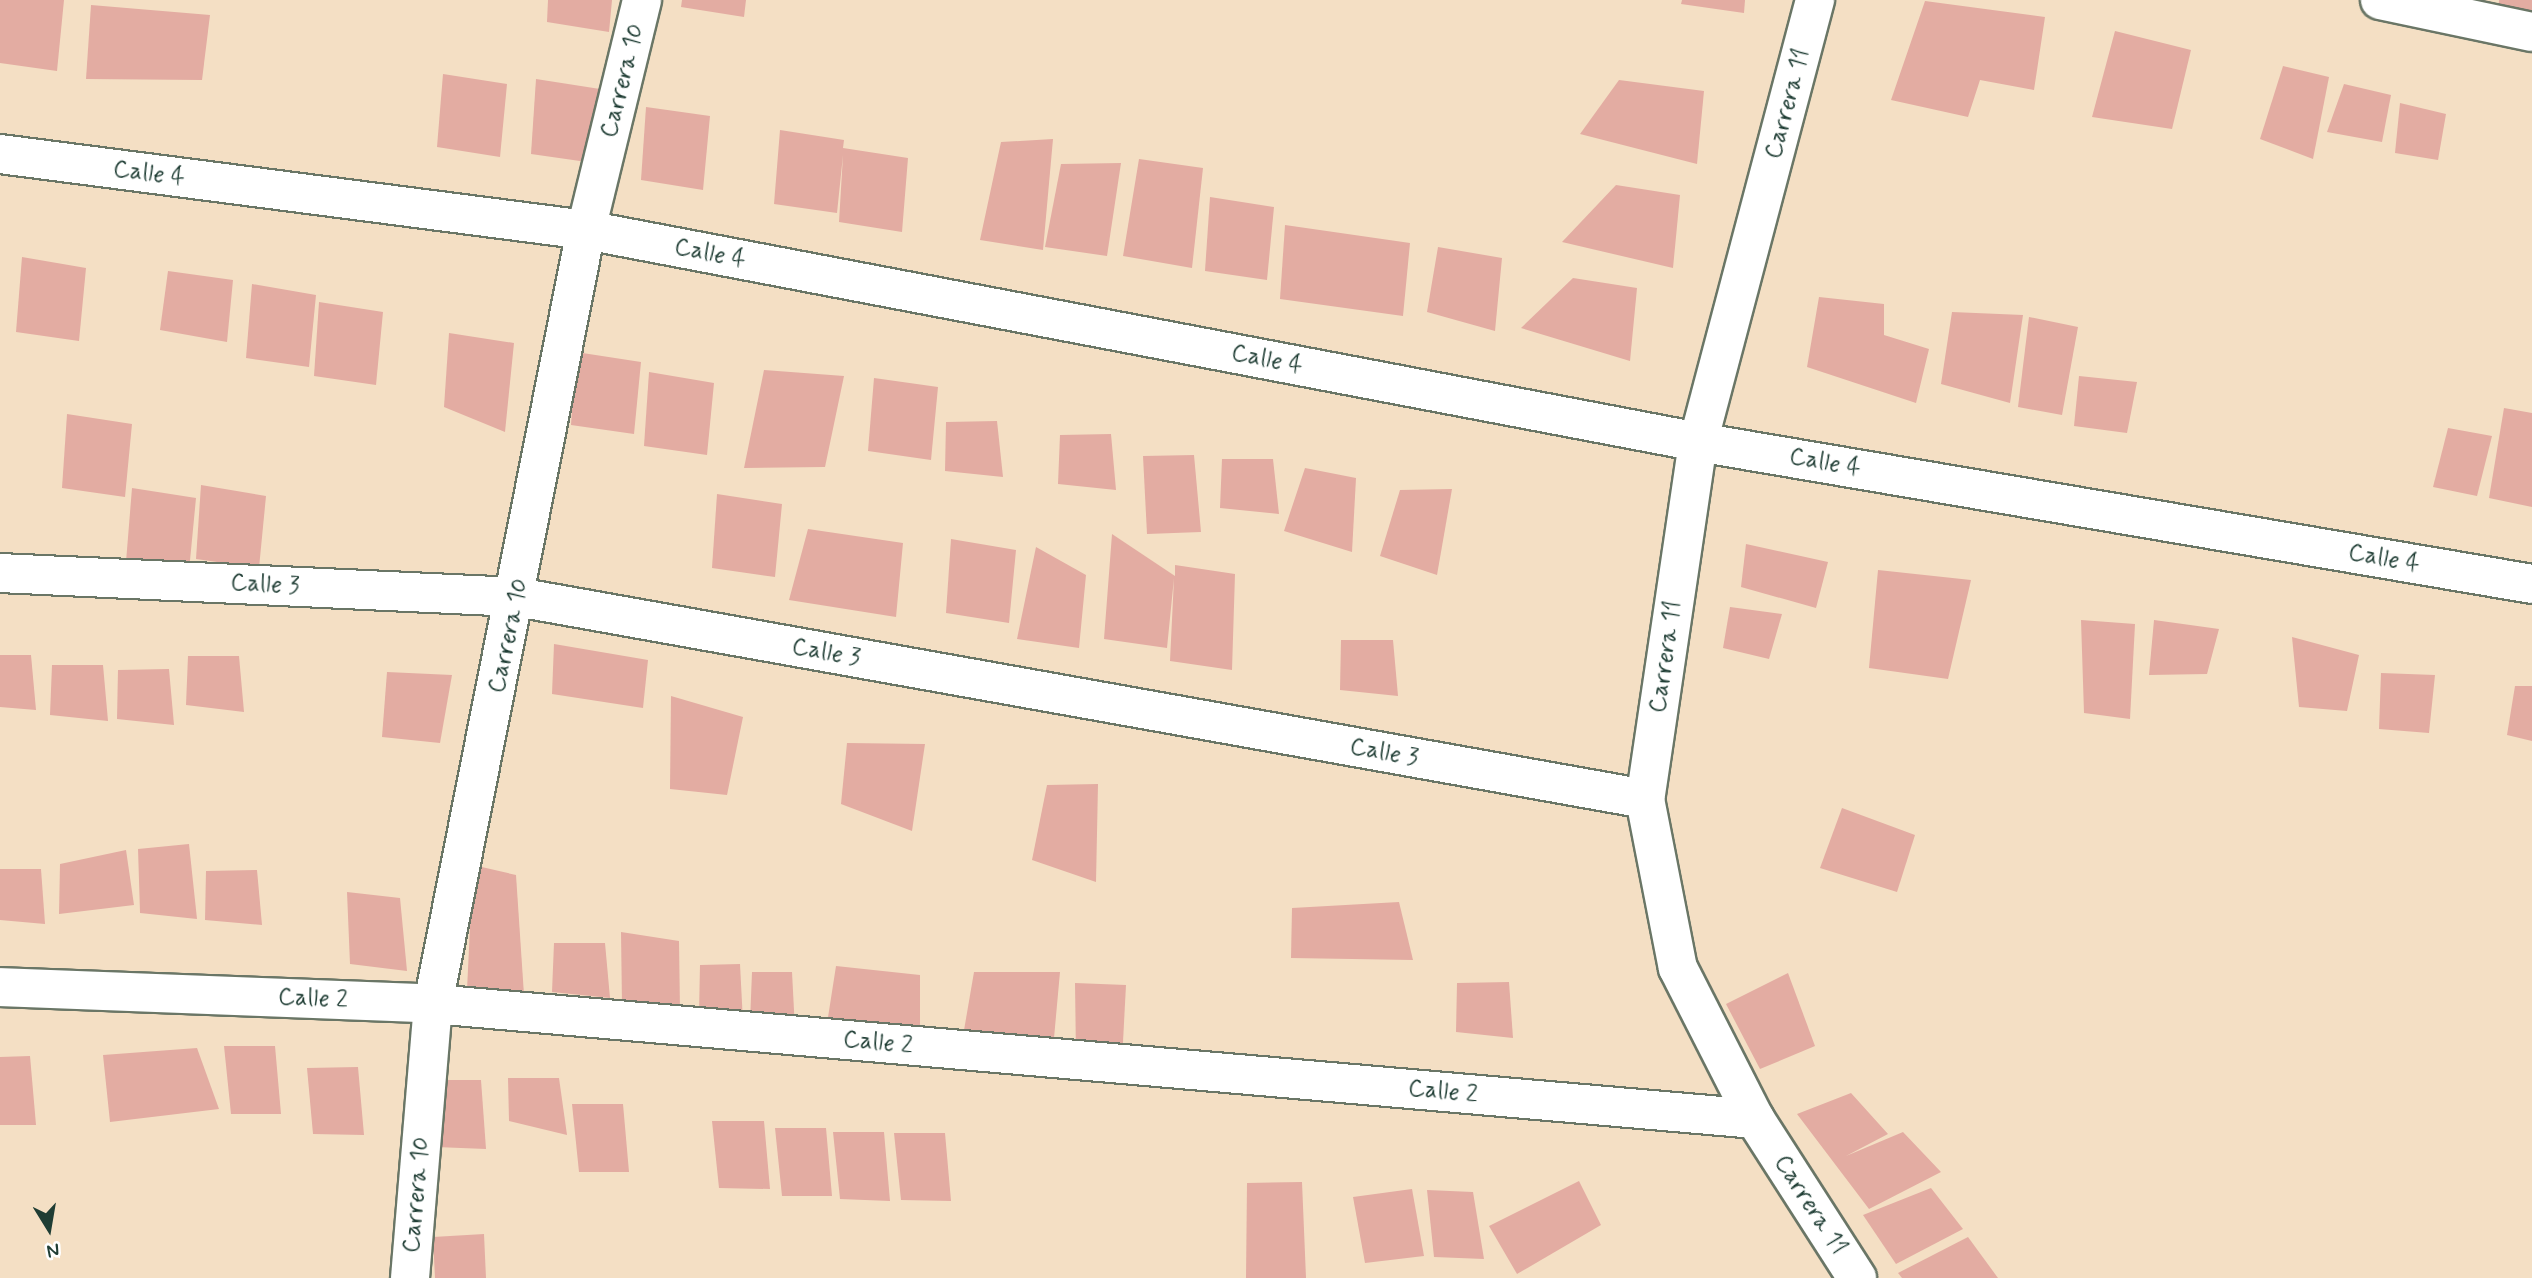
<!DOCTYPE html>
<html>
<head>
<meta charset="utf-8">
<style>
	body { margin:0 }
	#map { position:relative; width:2532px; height:1278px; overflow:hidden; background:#f4dfc4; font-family:Mynerve,sans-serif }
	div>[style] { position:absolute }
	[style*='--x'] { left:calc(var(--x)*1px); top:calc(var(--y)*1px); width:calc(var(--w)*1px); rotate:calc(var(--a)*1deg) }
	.building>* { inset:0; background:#e3aca2 }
	.roads { filter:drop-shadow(2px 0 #6a7666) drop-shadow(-2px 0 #6a7666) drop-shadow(0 2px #6a7666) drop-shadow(0 -2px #6a7666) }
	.minor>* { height:38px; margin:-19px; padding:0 19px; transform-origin:19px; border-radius:19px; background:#fff }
	.tertiary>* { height:38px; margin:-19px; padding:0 19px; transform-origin:19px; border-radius:19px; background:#fff }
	span { translate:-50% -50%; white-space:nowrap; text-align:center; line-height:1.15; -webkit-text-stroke:7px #fff; paint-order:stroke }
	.street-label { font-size:24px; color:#1f3d34 }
	.north { position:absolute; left:14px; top:1194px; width:70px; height:70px; -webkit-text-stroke:5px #fff; paint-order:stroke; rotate:169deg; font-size:19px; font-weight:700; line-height:28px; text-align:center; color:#1f3d34 }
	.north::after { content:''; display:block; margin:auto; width:24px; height:32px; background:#1f3d34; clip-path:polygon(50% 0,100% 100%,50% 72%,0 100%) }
</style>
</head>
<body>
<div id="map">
	<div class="building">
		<div style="clip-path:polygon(0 0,64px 0,57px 71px,0 63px)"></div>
		<div style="clip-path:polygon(548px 0,612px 0,609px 32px,547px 22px)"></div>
		<div style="clip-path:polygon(682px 0,746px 0,744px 17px,681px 7px)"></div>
		<div style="clip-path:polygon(1682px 0,1745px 0,1744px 13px,1681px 4px)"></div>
		<div style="clip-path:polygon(2499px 0,2532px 0,2532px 22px,2498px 15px)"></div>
		<div style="clip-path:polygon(1925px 1px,2045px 17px,2034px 90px,1980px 80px,1968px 117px,1891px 100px)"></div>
		<div style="clip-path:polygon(91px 5px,210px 15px,202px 80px,86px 79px)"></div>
		<div style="clip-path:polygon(2115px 31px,2191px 50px,2172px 129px,2092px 117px)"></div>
		<div style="clip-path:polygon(2283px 66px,2329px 77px,2313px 159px,2260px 139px)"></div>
		<div style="clip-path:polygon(443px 74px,507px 84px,500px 157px,437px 147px)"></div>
		<div style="clip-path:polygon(536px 79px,600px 89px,594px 163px,531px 154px)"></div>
		<div style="clip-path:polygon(1619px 80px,1704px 91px,1697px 164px,1580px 134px)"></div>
		<div style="clip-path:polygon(2344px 84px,2391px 95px,2382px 142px,2327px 132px)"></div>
		<div style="clip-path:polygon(2400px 103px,2446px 114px,2438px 160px,2395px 153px)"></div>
		<div style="clip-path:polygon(646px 107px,710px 116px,703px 190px,641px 180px)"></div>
		<div style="clip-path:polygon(780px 130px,844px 140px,843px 148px,908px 158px,902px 232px,839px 222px,843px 155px,837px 213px,774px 204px)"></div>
		<div style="clip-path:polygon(1053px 139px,1043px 250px,980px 240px,1001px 142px)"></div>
		<div style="clip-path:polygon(1139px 159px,1203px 168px,1192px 268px,1123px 256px)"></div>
		<div style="clip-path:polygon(1121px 163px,1107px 256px,1045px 247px,1061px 164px)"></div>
		<div style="clip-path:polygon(1616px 185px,1680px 195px,1673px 268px,1562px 242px)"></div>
		<div style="clip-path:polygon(1210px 197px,1274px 207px,1267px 280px,1205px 271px)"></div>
		<div style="clip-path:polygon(1285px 225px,1410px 243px,1403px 316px,1280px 299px)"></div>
		<div style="clip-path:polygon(1438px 247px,1502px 258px,1495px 331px,1427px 312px)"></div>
		<div style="clip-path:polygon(22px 257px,86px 268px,79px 341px,16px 332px)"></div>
		<div style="clip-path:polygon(168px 271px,233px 280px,227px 342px,160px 330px)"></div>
		<div style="clip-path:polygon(1573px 278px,1637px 288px,1630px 361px,1521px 328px)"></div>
		<div style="clip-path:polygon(252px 284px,316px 295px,309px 367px,246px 358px)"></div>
		<div style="clip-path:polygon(1819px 297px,1884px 304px,1884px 335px,1929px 349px,1916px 403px,1807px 367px)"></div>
		<div style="clip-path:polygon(319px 302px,383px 312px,376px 385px,314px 376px)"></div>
		<div style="clip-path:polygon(1952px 312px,2023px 315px,2010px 403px,1941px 384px)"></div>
		<div style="clip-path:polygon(2029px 317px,2078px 327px,2062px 415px,2018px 407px)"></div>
		<div style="clip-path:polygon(449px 333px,514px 343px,505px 432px,444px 407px)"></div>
		<div style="clip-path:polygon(576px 352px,641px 362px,634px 434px,571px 425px)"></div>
		<div style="clip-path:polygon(764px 370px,844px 376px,825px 467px,744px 468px)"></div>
		<div style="clip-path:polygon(649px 372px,714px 383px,707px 455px,644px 446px)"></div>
		<div style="clip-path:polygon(2079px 376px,2137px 382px,2127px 433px,2074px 426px)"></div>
		<div style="clip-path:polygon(874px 378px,938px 387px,931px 460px,868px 451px)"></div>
		<div style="clip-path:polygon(2504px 408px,2532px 413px,2532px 507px,2489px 498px)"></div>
		<div style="clip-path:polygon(67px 414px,132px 424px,125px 497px,62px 488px)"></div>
		<div style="clip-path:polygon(997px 421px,1003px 477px,945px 471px,946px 422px)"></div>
		<div style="clip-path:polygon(2448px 428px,2492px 436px,2477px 496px,2433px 487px)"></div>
		<div style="clip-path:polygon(1111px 434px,1116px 490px,1058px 484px,1060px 435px)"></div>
		<div style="clip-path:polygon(1194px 455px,1201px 532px,1147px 534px,1143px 456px)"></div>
		<div style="clip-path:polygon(1222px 459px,1273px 459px,1279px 514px,1220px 508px)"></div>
		<div style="clip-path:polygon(1305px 468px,1356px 478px,1352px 552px,1284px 531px)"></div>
		<div style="clip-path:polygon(201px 485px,266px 496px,259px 568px,196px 559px)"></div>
		<div style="clip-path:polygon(132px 488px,196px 498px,189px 571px,126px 562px)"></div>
		<div style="clip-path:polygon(1452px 489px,1437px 575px,1380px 556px,1400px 490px)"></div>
		<div style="clip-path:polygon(717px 494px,782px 504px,775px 577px,712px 568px)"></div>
		<div style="clip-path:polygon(808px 529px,903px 543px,896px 617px,789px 600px)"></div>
		<div style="clip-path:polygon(1112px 534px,1175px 576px,1175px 565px,1235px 574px,1232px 670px,1170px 661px,1174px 578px,1167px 648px,1104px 639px)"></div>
		<div style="clip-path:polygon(951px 539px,1016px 550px,1009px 623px,946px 613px)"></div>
		<div style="clip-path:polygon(1746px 544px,1828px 562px,1816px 608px,1741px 587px)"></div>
		<div style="clip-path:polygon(1036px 547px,1086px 575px,1079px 648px,1017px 639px)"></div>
		<div style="clip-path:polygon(1878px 570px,1971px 580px,1948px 679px,1869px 668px)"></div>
		<div style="clip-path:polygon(1730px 607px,1782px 614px,1769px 659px,1723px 648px)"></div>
		<div style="clip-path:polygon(2081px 620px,2135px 624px,2130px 719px,2084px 713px)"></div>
		<div style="clip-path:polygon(2154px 620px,2219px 629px,2207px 674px,2149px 675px)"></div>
		<div style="clip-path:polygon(2292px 637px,2359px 655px,2347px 711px,2299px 707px)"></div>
		<div style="clip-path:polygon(1341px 640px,1393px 640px,1398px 696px,1340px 690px)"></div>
		<div style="clip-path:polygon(554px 644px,648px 660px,643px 708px,552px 694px)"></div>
		<div style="clip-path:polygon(0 655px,31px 655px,36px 710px,0 707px)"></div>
		<div style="clip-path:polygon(188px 656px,239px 656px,244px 712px,186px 705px)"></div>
		<div style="clip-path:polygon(52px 665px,103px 665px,108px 721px,50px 715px)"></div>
		<div style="clip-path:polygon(169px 669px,174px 725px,117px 719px,118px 670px)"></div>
		<div style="clip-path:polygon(387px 672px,452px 675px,440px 743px,382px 737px)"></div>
		<div style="clip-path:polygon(2381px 673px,2435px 675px,2429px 733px,2379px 729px)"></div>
		<div style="clip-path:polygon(2515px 686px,2532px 686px,2532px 741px,2507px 735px)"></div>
		<div style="clip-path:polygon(671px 696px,743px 717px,727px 795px,670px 789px)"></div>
		<div style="clip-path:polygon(847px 743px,925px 744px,912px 831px,841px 804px)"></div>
		<div style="clip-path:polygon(1098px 784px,1096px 882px,1032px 860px,1047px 785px)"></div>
		<div style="clip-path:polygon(1842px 808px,1915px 835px,1897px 892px,1820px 868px)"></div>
		<div style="clip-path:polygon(189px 844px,197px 919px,140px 913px,138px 849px)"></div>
		<div style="clip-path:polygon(126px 850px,134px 905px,59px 914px,60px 864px)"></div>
		<div style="clip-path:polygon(473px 865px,516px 875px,524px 995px,467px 990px)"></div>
		<div style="clip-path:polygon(0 869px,41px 869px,45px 924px,0 920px)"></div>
		<div style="clip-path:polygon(257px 870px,262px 925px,205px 920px,206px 871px)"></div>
		<div style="clip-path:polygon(347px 892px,400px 898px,407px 971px,350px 964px)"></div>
		<div style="clip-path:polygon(1399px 902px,1413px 960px,1291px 958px,1292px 908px)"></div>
		<div style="clip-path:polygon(621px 932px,679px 941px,680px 1011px,622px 1005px)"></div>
		<div style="clip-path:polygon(554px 943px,605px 943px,610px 998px,552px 992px)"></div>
		<div style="clip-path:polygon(740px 964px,743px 1022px,699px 1014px,700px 965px)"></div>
		<div style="clip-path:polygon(836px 966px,920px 975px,920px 1040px,826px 1030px)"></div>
		<div style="clip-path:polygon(752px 972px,792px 972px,795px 1029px,750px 1022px)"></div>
		<div style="clip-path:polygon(974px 972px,1060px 972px,1054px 1038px,963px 1036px)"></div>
		<div style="clip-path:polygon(1788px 973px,1815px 1046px,1760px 1069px,1726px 1004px)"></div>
		<div style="clip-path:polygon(1509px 982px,1513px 1038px,1456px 1032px,1457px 983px)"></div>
		<div style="clip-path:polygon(1075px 983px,1126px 985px,1122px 1061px,1076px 1055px)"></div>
		<div style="clip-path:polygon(224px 1046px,275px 1046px,281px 1114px,231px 1114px)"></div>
		<div style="clip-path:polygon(197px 1048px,219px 1109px,110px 1122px,103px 1055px)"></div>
		<div style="clip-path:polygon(30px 1056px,36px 1125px,0 1125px,0 1057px)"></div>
		<div style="clip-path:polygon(358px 1067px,364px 1135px,313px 1134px,307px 1068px)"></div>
		<div style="clip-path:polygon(508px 1078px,559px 1078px,567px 1135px,509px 1121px)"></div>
		<div style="clip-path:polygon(429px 1080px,481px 1080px,486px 1149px,436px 1147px)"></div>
		<div style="clip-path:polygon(1851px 1093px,1888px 1134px,1846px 1156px,1903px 1132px,1941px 1172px,1869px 1209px,1797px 1114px)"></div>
		<div style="clip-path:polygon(572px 1104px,623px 1104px,629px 1172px,579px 1172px)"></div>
		<div style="clip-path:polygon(712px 1121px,764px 1121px,770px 1189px,719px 1188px)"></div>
		<div style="clip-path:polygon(775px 1128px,826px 1128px,832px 1196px,782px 1196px)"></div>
		<div style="clip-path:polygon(833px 1132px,884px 1132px,890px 1201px,840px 1199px)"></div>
		<div style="clip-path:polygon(894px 1133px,945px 1133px,951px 1201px,901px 1200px)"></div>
		<div style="clip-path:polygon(1579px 1181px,1601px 1225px,1517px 1274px,1489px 1226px)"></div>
		<div style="clip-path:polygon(1302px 1182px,1306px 1278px,1246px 1278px,1247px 1183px)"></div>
		<div style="clip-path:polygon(1931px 1188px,1963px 1229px,1896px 1264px,1863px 1215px)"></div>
		<div style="clip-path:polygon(1412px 1189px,1424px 1256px,1365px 1263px,1353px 1197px)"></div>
		<div style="clip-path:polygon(1427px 1190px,1473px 1192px,1484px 1259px,1434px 1257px)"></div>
		<div style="clip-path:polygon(484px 1234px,486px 1278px,435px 1278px,433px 1237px)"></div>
		<div style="clip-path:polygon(1968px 1237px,1998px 1278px,1902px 1278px,1898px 1273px)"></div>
	</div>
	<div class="roads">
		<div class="minor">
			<div style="--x:2380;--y:0;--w:155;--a:11.9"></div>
			<div style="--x:0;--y:154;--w:591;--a:7.39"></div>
			<div style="--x:586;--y:230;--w:1132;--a:10.79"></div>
			<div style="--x:1698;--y:442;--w:846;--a:9.66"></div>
			<div style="--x:0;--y:573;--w:518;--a:2.66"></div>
			<div style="--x:517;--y:597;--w:1146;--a:10.15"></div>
			<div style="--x:0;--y:987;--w:433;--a:2.2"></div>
			<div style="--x:433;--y:1004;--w:1327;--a:4.97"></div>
			<div style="--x:410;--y:1278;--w:275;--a:-85.2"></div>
			<div style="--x:433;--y:1004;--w:789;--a:-78.82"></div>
			<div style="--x:586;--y:230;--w:237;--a:-76.3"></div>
		</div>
		<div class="tertiary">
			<div style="--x:1815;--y:0;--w:457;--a:104.8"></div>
			<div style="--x:1698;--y:442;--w:361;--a:98.4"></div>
			<div style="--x:1645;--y:799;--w:172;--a:79"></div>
			<div style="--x:1678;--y:968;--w:169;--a:63"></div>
			<div style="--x:1755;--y:1119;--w:189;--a:57.3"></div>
		</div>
	</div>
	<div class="street-label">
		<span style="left:623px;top:81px;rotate:-76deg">Carrera 10</span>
		<span style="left:1788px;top:104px;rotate:-75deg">Carrera 11</span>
		<span style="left:149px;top:174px;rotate:7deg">Calle 4</span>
		<span style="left:710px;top:254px;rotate:11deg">Calle 4</span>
		<span style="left:1267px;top:360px;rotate:11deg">Calle 4</span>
		<span style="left:1825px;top:463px;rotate:10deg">Calle 4</span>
		<span style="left:2384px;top:559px;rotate:10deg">Calle 4</span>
		<span style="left:265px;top:585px;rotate:3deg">Calle 3</span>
		<span style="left:509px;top:636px;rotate:-78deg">Carrera 10</span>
		<span style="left:826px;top:653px;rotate:10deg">Calle 3</span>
		<span style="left:1666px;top:657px;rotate:-82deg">Carrera 11</span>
		<span style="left:1384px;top:753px;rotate:10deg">Calle 3</span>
		<span style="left:313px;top:999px;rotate:2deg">Calle 2</span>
		<span style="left:878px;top:1043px;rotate:5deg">Calle 2</span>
		<span style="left:1443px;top:1092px;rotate:5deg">Calle 2</span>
		<span style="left:417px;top:1195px;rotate:-85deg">Carrera 10</span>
		<span style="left:1810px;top:1205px;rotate:57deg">Carrera 11</span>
	</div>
	<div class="north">N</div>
</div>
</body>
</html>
